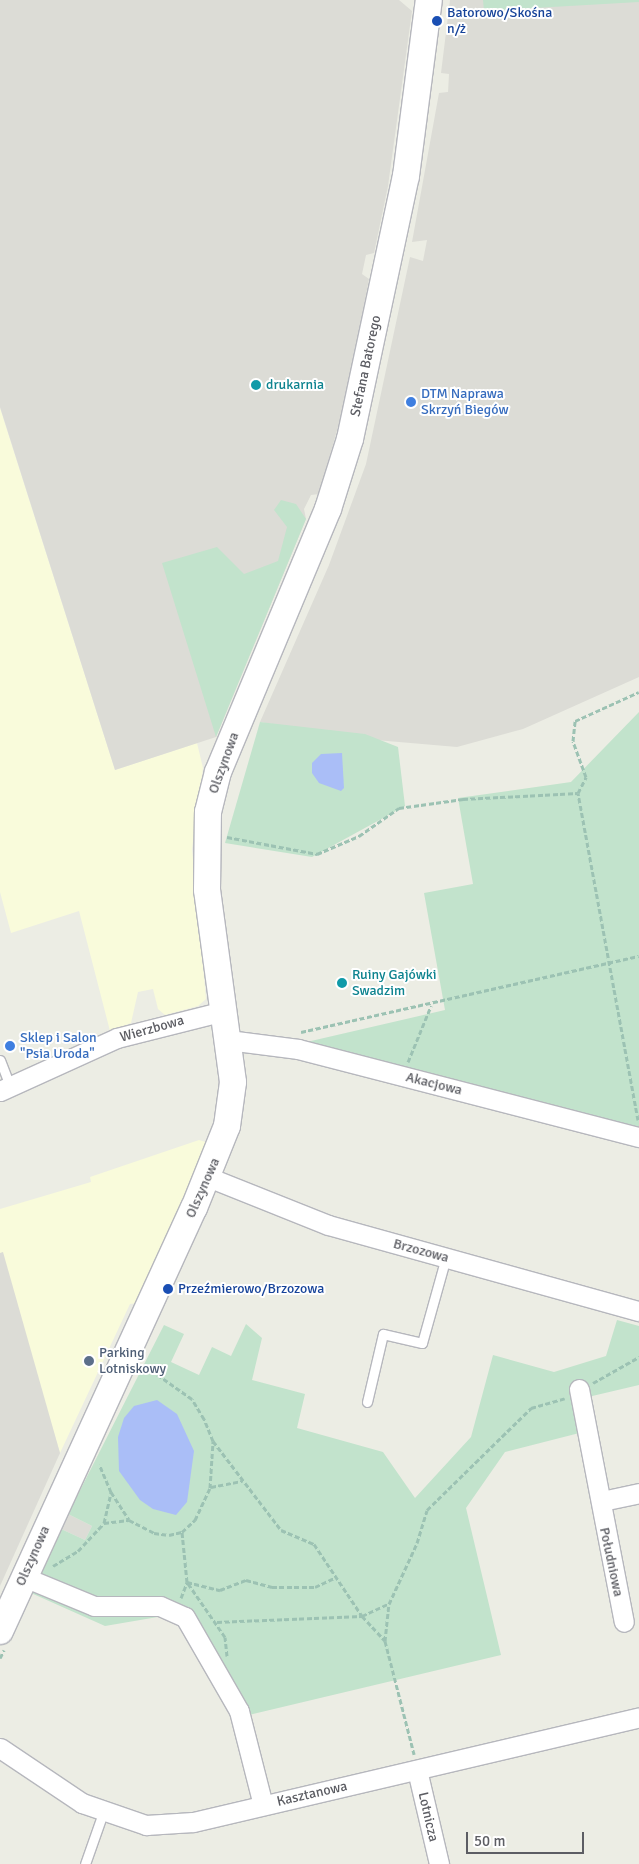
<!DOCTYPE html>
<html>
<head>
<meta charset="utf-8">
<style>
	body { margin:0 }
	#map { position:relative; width:639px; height:1864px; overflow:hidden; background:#ecede4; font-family:Signika,sans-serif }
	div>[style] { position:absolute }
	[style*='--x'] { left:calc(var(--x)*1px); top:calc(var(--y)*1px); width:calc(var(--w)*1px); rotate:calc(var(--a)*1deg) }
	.commercial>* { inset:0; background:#f9fbdb }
	.industrial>* { inset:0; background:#dcdcd6 }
	.green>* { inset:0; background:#c2e3cc }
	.water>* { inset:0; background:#aabef7 }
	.path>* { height:3px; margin-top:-1.5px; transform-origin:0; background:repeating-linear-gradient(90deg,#9cc2b3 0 5px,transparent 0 7.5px) }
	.roads { filter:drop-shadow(1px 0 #b6b7bd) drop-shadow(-1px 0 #b6b7bd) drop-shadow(0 1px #b6b7bd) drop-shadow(0 -1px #b6b7bd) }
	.lane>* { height:9px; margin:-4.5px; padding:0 4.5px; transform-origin:4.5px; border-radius:4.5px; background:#fff }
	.street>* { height:19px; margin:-9.5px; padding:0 9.5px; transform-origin:9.5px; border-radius:9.5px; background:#fff }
	.secondary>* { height:26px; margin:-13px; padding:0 13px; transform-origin:13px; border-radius:13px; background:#fff }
	.dots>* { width:14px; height:14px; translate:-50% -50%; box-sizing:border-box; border:2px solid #fff; border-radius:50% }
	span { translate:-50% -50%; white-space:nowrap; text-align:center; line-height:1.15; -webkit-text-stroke:4px #fff; paint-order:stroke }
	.transit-label { font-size:14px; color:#164399 }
	.left { translate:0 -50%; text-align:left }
	.street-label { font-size:14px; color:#5c5d63 }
	.culture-label { font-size:14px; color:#0d838f }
	.shop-label { font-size:14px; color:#366cbe }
	.service-label { font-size:14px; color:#4e5e75 }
	.scale { position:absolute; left:466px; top:1832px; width:118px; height:22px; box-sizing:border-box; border:2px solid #5c5d63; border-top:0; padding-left:6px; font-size:15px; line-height:18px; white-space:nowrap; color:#5c5d63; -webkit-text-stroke:4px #fff; paint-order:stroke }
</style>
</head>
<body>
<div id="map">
	<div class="commercial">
		<div style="clip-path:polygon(0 408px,115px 770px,197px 743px,203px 768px,192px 849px,206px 999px,198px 1006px,165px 1015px,158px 1009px,153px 989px,138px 992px,131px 1023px,110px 1031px,79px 911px,11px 933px,0 892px)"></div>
		<div style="clip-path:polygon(199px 1140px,209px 1143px,138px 1303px,130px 1304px,60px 1453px,0 1253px,0 1209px,91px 1182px,90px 1177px)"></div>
	</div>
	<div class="industrial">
		<div style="clip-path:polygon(0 0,399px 0,412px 11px,388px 186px,374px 253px,366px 255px,362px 274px,369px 279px,347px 395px,319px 494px,311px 495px,304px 509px,306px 519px,216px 737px,115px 770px,0 407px)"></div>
		<div style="clip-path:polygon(450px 0,639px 0,639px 677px,523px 729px,457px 747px,364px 739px,260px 722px,329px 565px,366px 464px,410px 257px,423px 261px,427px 240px,412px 242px,439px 93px,448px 92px,449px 74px,441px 73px)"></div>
		<div style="clip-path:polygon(3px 1252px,60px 1453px,0 1586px,0 1253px)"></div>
		<div style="clip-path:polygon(68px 1514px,92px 1526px,85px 1540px,61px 1529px)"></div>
	</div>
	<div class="green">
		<div style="clip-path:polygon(483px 0,639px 0,639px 2px,484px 11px)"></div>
		<div style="clip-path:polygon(281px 500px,296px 504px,306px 519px,216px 737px,162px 563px,217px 547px,244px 574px,278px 561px,287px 527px,274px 510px)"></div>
		<div style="clip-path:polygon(639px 712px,639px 1128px,298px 1044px,445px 1010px,424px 893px,473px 884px,458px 798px,571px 782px)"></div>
		<div style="clip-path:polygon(260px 722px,365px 734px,398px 747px,405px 806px,312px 857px,225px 843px)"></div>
		<div style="clip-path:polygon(617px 1320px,639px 1326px,639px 1385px,588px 1397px,595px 1429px,505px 1452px,466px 1508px,501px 1655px,249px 1715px,187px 1612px,105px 1626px,31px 1593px,61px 1529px,85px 1540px,92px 1526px,68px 1514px,164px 1325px,184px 1334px,171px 1362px,199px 1375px,212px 1347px,231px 1356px,246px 1324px,262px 1338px,252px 1380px,305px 1394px,297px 1428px,383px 1452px,415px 1498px,471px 1437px,493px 1355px,554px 1372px,606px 1356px)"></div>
	</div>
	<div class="water">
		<div style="clip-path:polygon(342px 753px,344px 788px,341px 791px,319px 783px,312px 773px,312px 763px,321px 754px)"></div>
		<div style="clip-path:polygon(157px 1400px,177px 1414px,194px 1451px,187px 1502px,176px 1515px,153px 1509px,140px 1500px,119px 1471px,118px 1437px,124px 1418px,134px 1406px)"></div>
	</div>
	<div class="path">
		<div style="--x:227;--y:837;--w:92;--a:10.7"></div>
		<div style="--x:317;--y:854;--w:46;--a:-23.2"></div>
		<div style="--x:359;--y:836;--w:49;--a:-35"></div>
		<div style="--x:399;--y:808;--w:65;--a:-8"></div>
		<div style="--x:463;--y:799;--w:115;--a:-3"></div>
		<div style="--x:301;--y:1032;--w:346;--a:-12.7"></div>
		<div style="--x:408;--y:1062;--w:61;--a:-67.7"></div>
		<div style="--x:638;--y:1120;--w:332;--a:-100.4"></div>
		<div style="--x:578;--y:793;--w:18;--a:-63"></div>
		<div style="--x:586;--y:777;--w:38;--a:-110"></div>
		<div style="--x:573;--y:741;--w:20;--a:-84"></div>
		<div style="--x:575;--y:721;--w:70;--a:-24.4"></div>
		<div style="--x:593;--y:1383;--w:53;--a:-29.5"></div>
		<div style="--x:213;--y:1441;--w:112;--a:52.6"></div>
		<div style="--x:281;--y:1530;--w:36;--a:23"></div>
		<div style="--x:314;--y:1544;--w:87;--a:56.3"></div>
		<div style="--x:362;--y:1616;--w:34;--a:47"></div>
		<div style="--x:385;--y:1641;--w:117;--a:75.6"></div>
		<div style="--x:211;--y:1487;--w:32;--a:-11"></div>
		<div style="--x:111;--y:1492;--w:33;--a:57"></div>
		<div style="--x:129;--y:1520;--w:28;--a:27"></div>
		<div style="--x:154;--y:1533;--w:15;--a:8"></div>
		<div style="--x:169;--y:1535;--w:13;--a:-13"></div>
		<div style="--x:182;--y:1532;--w:18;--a:-43"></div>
		<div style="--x:195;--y:1520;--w:35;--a:-65"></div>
		<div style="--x:210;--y:1488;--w:47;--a:-86.3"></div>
		<div style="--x:213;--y:1441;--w:24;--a:-112"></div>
		<div style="--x:204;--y:1419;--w:23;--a:-121"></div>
		<div style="--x:192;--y:1399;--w:59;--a:-144.7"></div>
		<div style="--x:104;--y:1523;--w:25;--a:-7"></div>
		<div style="--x:53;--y:1566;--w:29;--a:-31"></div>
		<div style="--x:78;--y:1551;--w:38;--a:-47"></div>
		<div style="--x:104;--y:1523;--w:32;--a:-77"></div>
		<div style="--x:111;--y:1492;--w:30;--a:-113"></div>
		<div style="--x:181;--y:1598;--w:17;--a:-69"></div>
		<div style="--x:187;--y:1582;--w:50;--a:-95.7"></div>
		<div style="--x:217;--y:1622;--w:145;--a:-2.4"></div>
		<div style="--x:362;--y:1616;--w:29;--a:-25"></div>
		<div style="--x:385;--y:1641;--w:37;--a:-84"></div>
		<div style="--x:389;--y:1604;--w:67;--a:-65.3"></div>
		<div style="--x:417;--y:1543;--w:34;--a:-73"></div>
		<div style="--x:427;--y:1510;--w:146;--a:-44.4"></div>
		<div style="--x:531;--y:1408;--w:35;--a:-16"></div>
		<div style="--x:227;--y:1656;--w:19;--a:-96"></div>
		<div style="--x:225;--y:1637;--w:67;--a:-124.6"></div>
		<div style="--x:187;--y:1582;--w:34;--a:14"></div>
		<div style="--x:220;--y:1590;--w:28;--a:-21"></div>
		<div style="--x:246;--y:1580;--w:27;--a:15"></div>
		<div style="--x:272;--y:1587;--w:43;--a:0"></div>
		<div style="--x:315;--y:1587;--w:21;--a:-25"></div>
		<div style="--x:0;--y:1658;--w:9;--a:-63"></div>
	</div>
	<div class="roads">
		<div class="lane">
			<div style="--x:0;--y:1060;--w:28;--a:69"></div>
			<div style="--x:367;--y:1402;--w:70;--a:-76.8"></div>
			<div style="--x:383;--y:1334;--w:40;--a:13"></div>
			<div style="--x:422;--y:1343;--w:89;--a:-74.4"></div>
			<div style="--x:85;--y:1864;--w:54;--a:-70.6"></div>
		</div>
		<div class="street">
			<div style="--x:228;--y:1040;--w:71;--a:7.3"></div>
			<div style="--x:298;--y:1049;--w:352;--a:14.5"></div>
			<div style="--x:0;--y:1091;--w:128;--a:-24.4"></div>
			<div style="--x:117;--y:1038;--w:110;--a:-14.2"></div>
			<div style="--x:208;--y:1177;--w:129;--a:21.8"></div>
			<div style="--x:328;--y:1225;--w:323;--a:15.5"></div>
			<div style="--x:579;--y:1389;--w:237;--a:79.1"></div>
			<div style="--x:602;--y:1501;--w:38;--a:-12"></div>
			<div style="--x:24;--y:1577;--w:76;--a:22.5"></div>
			<div style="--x:94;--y:1606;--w:66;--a:0"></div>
			<div style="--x:160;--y:1606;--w:27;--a:24"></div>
			<div style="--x:185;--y:1617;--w:108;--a:60.1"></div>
			<div style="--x:239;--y:1711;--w:97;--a:75.7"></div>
			<div style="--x:0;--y:1748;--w:99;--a:33.9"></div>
			<div style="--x:82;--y:1803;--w:68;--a:19"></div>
			<div style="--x:146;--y:1825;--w:47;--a:-3.7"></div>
			<div style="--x:193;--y:1822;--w:458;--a:-13.2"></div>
			<div style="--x:417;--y:1770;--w:97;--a:76.8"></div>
		</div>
		<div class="secondary">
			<div style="--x:0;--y:1631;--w:465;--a:-65.4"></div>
			<div style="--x:194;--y:1208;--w:88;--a:-68.1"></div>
			<div style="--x:227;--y:1126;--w:44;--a:-82.2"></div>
			<div style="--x:233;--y:1082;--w:194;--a:-97.7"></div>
			<div style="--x:207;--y:890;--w:78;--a:-89.3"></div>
			<div style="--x:208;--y:812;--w:41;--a:-76"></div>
			<div style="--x:218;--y:772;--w:285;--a:-67.3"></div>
			<div style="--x:328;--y:509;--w:73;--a:-72.6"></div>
			<div style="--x:350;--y:439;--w:269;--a:-78"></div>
			<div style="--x:406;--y:176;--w:177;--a:-82.6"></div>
		</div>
	</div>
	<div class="dots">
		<div style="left:437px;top:21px;background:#1a4fb4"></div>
		<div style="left:256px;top:385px;background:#0f9aa8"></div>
		<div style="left:411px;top:402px;background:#3f7fe0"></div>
		<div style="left:342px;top:983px;background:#0f9aa8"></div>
		<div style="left:10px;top:1046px;background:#3f7fe0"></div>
		<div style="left:168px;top:1289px;background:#1a4fb4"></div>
		<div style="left:89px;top:1361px;background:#5c6f8a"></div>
	</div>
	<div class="transit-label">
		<span class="left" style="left:447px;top:21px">Batorowo/Skośna<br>n/ż</span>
		<span class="left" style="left:178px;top:1289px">Przeźmierowo/Brzozowa</span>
	</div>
	<div class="street-label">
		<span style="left:366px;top:366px;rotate:-78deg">Stefana Batorego</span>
		<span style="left:224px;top:763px;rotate:-70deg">Olszynowa</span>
		<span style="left:152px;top:1029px;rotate:-16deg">Wierzbowa</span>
		<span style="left:434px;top:1084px;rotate:14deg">Akacjowa</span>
		<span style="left:203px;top:1188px;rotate:-66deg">Olszynowa</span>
		<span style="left:421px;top:1251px;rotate:15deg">Brzozowa</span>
		<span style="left:33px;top:1556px;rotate:-66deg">Olszynowa</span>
		<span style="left:611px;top:1562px;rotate:78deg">Południowa</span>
		<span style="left:312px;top:1794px;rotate:-13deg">Kasztanowa</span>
		<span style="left:428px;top:1817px;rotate:77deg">Lotnicza</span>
	</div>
	<div class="culture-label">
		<span class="left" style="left:266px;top:385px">drukarnia</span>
		<span class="left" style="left:352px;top:983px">Ruiny Gajówki<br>Swadzim</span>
	</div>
	<div class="shop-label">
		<span class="left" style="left:421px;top:402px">DTM Naprawa<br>Skrzyń Biegów</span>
		<span class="left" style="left:20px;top:1046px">Sklep i Salon<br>"Psia Uroda"</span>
	</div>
	<div class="service-label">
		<span class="left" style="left:99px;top:1361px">Parking<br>Lotniskowy</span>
	</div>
	<div class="scale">50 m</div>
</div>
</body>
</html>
